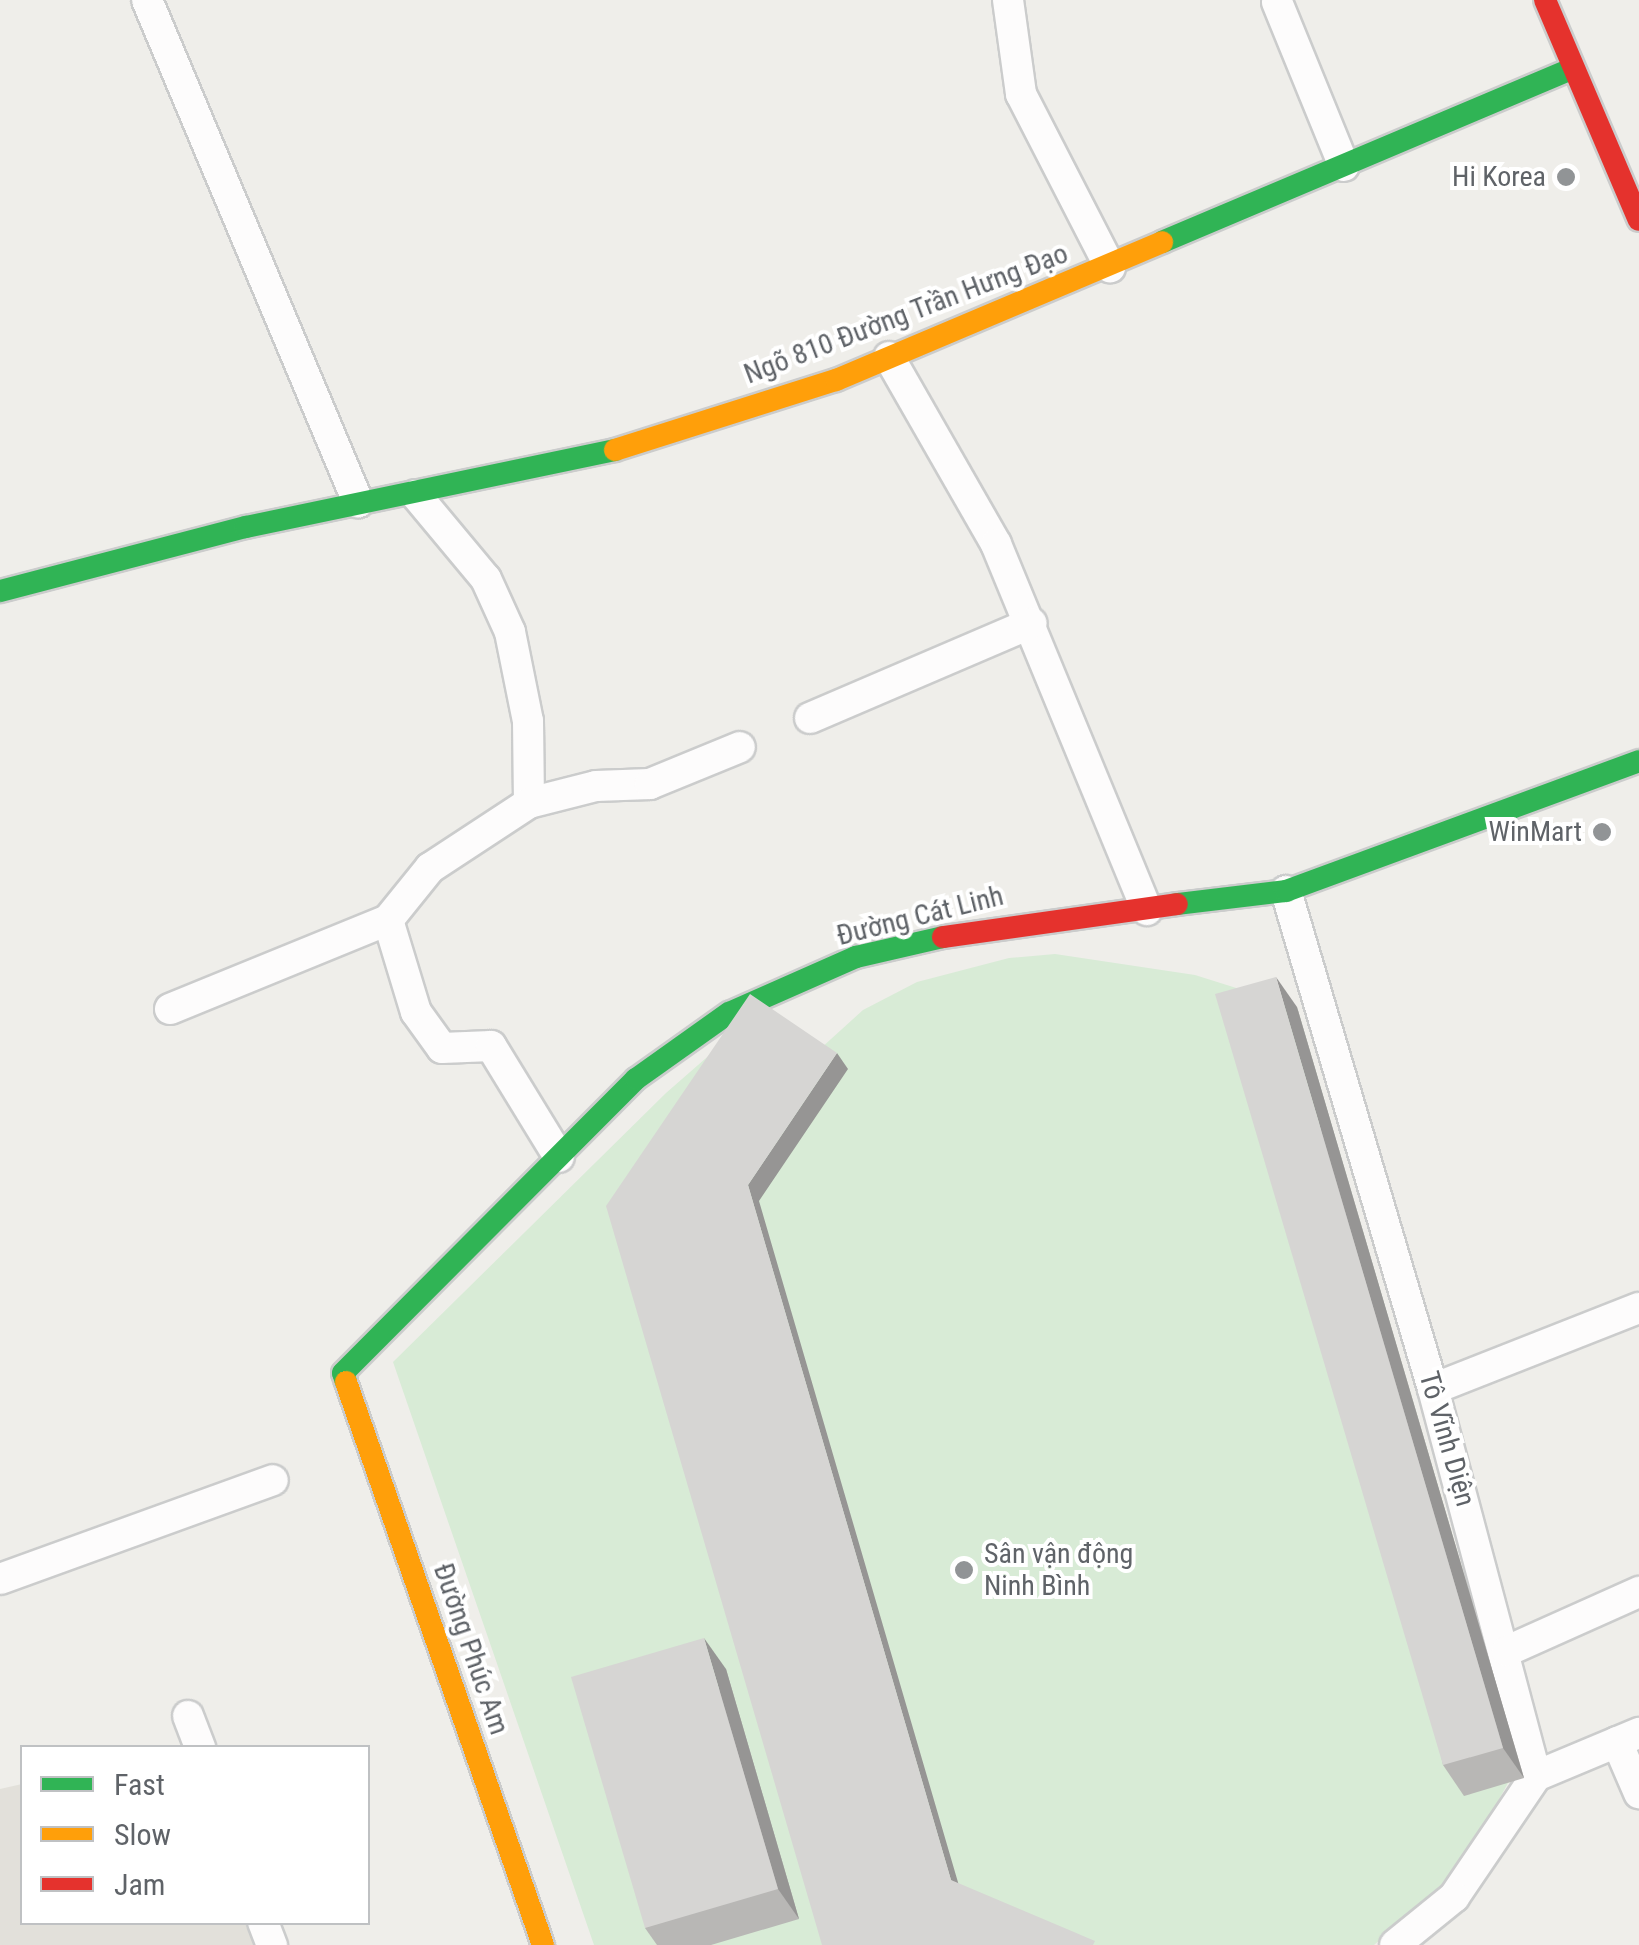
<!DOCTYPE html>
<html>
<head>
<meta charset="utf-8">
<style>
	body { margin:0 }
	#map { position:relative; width:1639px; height:1945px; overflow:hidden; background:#efeeea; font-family:"Roboto Condensed",sans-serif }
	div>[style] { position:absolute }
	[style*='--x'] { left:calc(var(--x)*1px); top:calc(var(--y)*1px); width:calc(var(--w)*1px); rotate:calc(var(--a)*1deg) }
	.education>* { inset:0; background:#e2e0da }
	.green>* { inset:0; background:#d8ebd6 }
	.roads { filter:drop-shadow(2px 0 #cbcccc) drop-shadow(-2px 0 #cbcccc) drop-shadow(0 2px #cbcccc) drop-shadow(0 -2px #cbcccc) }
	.street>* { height:30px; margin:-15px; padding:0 15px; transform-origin:15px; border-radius:15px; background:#fdfcfc }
	.fast>* { height:22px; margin:-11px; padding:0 11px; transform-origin:11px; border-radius:11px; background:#30b455 }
	.slow>* { height:22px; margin:-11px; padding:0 11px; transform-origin:11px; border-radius:11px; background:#ff9f0a }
	.jam>* { height:22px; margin:-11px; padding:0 11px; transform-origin:11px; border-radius:11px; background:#e5322d }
	.wall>* { inset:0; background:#b8b7b5 }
	.shaded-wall>* { inset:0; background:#969594 }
	.building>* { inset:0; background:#d6d5d3 }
	.dots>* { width:28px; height:28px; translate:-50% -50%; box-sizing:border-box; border:5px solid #fff; border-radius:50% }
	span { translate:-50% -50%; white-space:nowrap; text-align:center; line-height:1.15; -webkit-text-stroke:8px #fff; paint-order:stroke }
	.poi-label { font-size:28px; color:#5f6368 }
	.right { translate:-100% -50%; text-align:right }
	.left { translate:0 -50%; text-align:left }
	.street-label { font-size:28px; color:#5f6368 }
	.legend { position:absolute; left:20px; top:1745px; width:350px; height:180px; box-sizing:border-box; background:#fff; border:2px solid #bfc1c3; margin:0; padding:12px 18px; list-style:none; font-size:30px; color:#5f6368 }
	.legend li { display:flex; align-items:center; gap:20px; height:50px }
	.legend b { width:50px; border:2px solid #bfc1c3 }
</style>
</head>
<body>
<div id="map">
	<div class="education">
		<div style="clip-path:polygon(22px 1784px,22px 1922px,249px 1923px,257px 1945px,0 1945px,0 1789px)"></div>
	</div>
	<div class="green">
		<div style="clip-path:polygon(1055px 954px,1195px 975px,1297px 1007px,1524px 1778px,1508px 1783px,1479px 1836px,1438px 1890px,1374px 1945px,594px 1945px,393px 1362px,666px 1093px,761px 1010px,820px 1049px,863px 1010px,917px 982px,1009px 958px)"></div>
	</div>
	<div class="roads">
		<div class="street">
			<div style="--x:147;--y:0;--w:545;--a:67.2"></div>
			<div style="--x:1008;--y:0;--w:95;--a:82.1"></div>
			<div style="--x:1021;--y:94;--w:195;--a:62.8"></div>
			<div style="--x:1277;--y:2;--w:177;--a:67.8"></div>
			<div style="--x:889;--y:357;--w:215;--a:60.2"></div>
			<div style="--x:996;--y:544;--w:396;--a:67.6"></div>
			<div style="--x:416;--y:495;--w:109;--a:50.2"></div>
			<div style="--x:486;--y:579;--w:58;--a:65.6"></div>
			<div style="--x:510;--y:632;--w:91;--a:78.6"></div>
			<div style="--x:528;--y:721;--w:82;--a:89.3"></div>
			<div style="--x:810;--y:718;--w:241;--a:-23.2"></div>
			<div style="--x:1286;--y:891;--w:519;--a:73.55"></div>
			<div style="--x:1433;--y:1389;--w:400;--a:75.1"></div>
			<div style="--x:1536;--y:1776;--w:146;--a:124.1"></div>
			<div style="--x:1454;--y:1897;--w:76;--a:140.9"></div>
			<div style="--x:388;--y:920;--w:96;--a:73.1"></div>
			<div style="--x:416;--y:1012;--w:44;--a:54.2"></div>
			<div style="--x:442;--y:1048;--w:49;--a:-2.3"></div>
			<div style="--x:491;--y:1046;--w:130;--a:58.5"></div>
			<div style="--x:170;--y:1009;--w:235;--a:-22.2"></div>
			<div style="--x:388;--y:920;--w:67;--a:-51.1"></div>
			<div style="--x:430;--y:868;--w:118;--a:-33.3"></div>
			<div style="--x:529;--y:803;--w:69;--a:-14.2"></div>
			<div style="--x:596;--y:786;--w:54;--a:-2.1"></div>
			<div style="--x:650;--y:784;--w:97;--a:-22.3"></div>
			<div style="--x:1433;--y:1389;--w:221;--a:-21.5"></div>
			<div style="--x:0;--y:1579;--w:290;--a:-19.9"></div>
			<div style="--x:1507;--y:1651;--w:145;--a:-24.1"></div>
			<div style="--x:188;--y:1716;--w:34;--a:69"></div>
			<div style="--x:1617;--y:1742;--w:56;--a:66.7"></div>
			<div style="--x:1536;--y:1776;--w:112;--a:-22.7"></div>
			<div style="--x:263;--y:1922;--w:25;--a:69"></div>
		</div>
		<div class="fast">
			<div style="--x:1162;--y:242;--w:446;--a:-22.9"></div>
			<div style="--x:0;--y:591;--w:254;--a:-14.6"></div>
			<div style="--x:246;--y:527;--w:377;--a:-11.8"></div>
			<div style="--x:1177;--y:904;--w:110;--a:-6.8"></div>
			<div style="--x:1286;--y:891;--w:376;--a:-20.2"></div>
			<div style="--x:346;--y:1382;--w:9;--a:-108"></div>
			<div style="--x:343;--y:1373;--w:415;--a:-45.1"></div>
			<div style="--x:636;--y:1079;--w:114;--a:-35.4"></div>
			<div style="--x:729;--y:1013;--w:139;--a:-23.8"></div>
			<div style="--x:856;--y:957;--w:89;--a:-12.9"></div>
		</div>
		<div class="slow">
			<div style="--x:615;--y:450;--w:232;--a:-17.6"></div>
			<div style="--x:836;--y:380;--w:354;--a:-22.9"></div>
			<div style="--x:346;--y:1382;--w:596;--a:70.71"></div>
		</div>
		<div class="jam">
			<div style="--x:1545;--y:0;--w:239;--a:66.9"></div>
			<div style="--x:943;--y:937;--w:236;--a:-8"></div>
		</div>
	</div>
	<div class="wall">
		<div style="clip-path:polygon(1297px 1007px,1524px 1778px,1464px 1796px,1443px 1765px)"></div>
		<div style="clip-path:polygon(726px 1669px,799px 1919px,711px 1945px,657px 1945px,645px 1928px)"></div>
	</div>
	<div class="shaded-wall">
		<div style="clip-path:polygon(1276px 977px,1297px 1007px,1524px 1778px,1503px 1748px)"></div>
		<div style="clip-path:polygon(837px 1053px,848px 1069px,759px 1201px,962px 1896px,951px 1880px,748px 1185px)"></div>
		<div style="clip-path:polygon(704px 1638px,726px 1669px,799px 1919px,778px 1889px)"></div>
	</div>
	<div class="building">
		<div style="clip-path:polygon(1276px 977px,1503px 1748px,1443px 1765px,1215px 994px)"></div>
		<div style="clip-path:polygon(750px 994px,837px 1053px,748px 1185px,951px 1880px,1095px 1941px,1093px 1945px,822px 1945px,606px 1206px)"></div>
		<div style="clip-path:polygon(704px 1638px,778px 1889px,645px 1928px,571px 1677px)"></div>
	</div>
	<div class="dots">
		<div style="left:1566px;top:177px;background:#919496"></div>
		<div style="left:1602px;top:832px;background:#919496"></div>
		<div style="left:964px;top:1570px;background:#919496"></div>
	</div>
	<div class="poi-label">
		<span class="right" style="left:1546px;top:177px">Hi Korea</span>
		<span class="right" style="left:1582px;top:832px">WinMart</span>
		<span class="left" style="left:984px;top:1570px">Sân vận động<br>Ninh Bình</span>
	</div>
	<div class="street-label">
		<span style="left:906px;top:314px;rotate:-21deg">Ngõ 810 Đường Trần Hưng Đạo</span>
		<span style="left:920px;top:916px;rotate:-14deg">Đường Cát Linh</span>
		<span style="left:1447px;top:1439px;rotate:74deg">Tô Vĩnh Diện</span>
		<span style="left:471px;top:1649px;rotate:71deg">Đường Phúc Am</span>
	</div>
	<ul class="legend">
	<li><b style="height:12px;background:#30b455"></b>Fast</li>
	<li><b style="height:12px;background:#ff9f0a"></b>Slow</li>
	<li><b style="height:12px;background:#e5322d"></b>Jam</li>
	</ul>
</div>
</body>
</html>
